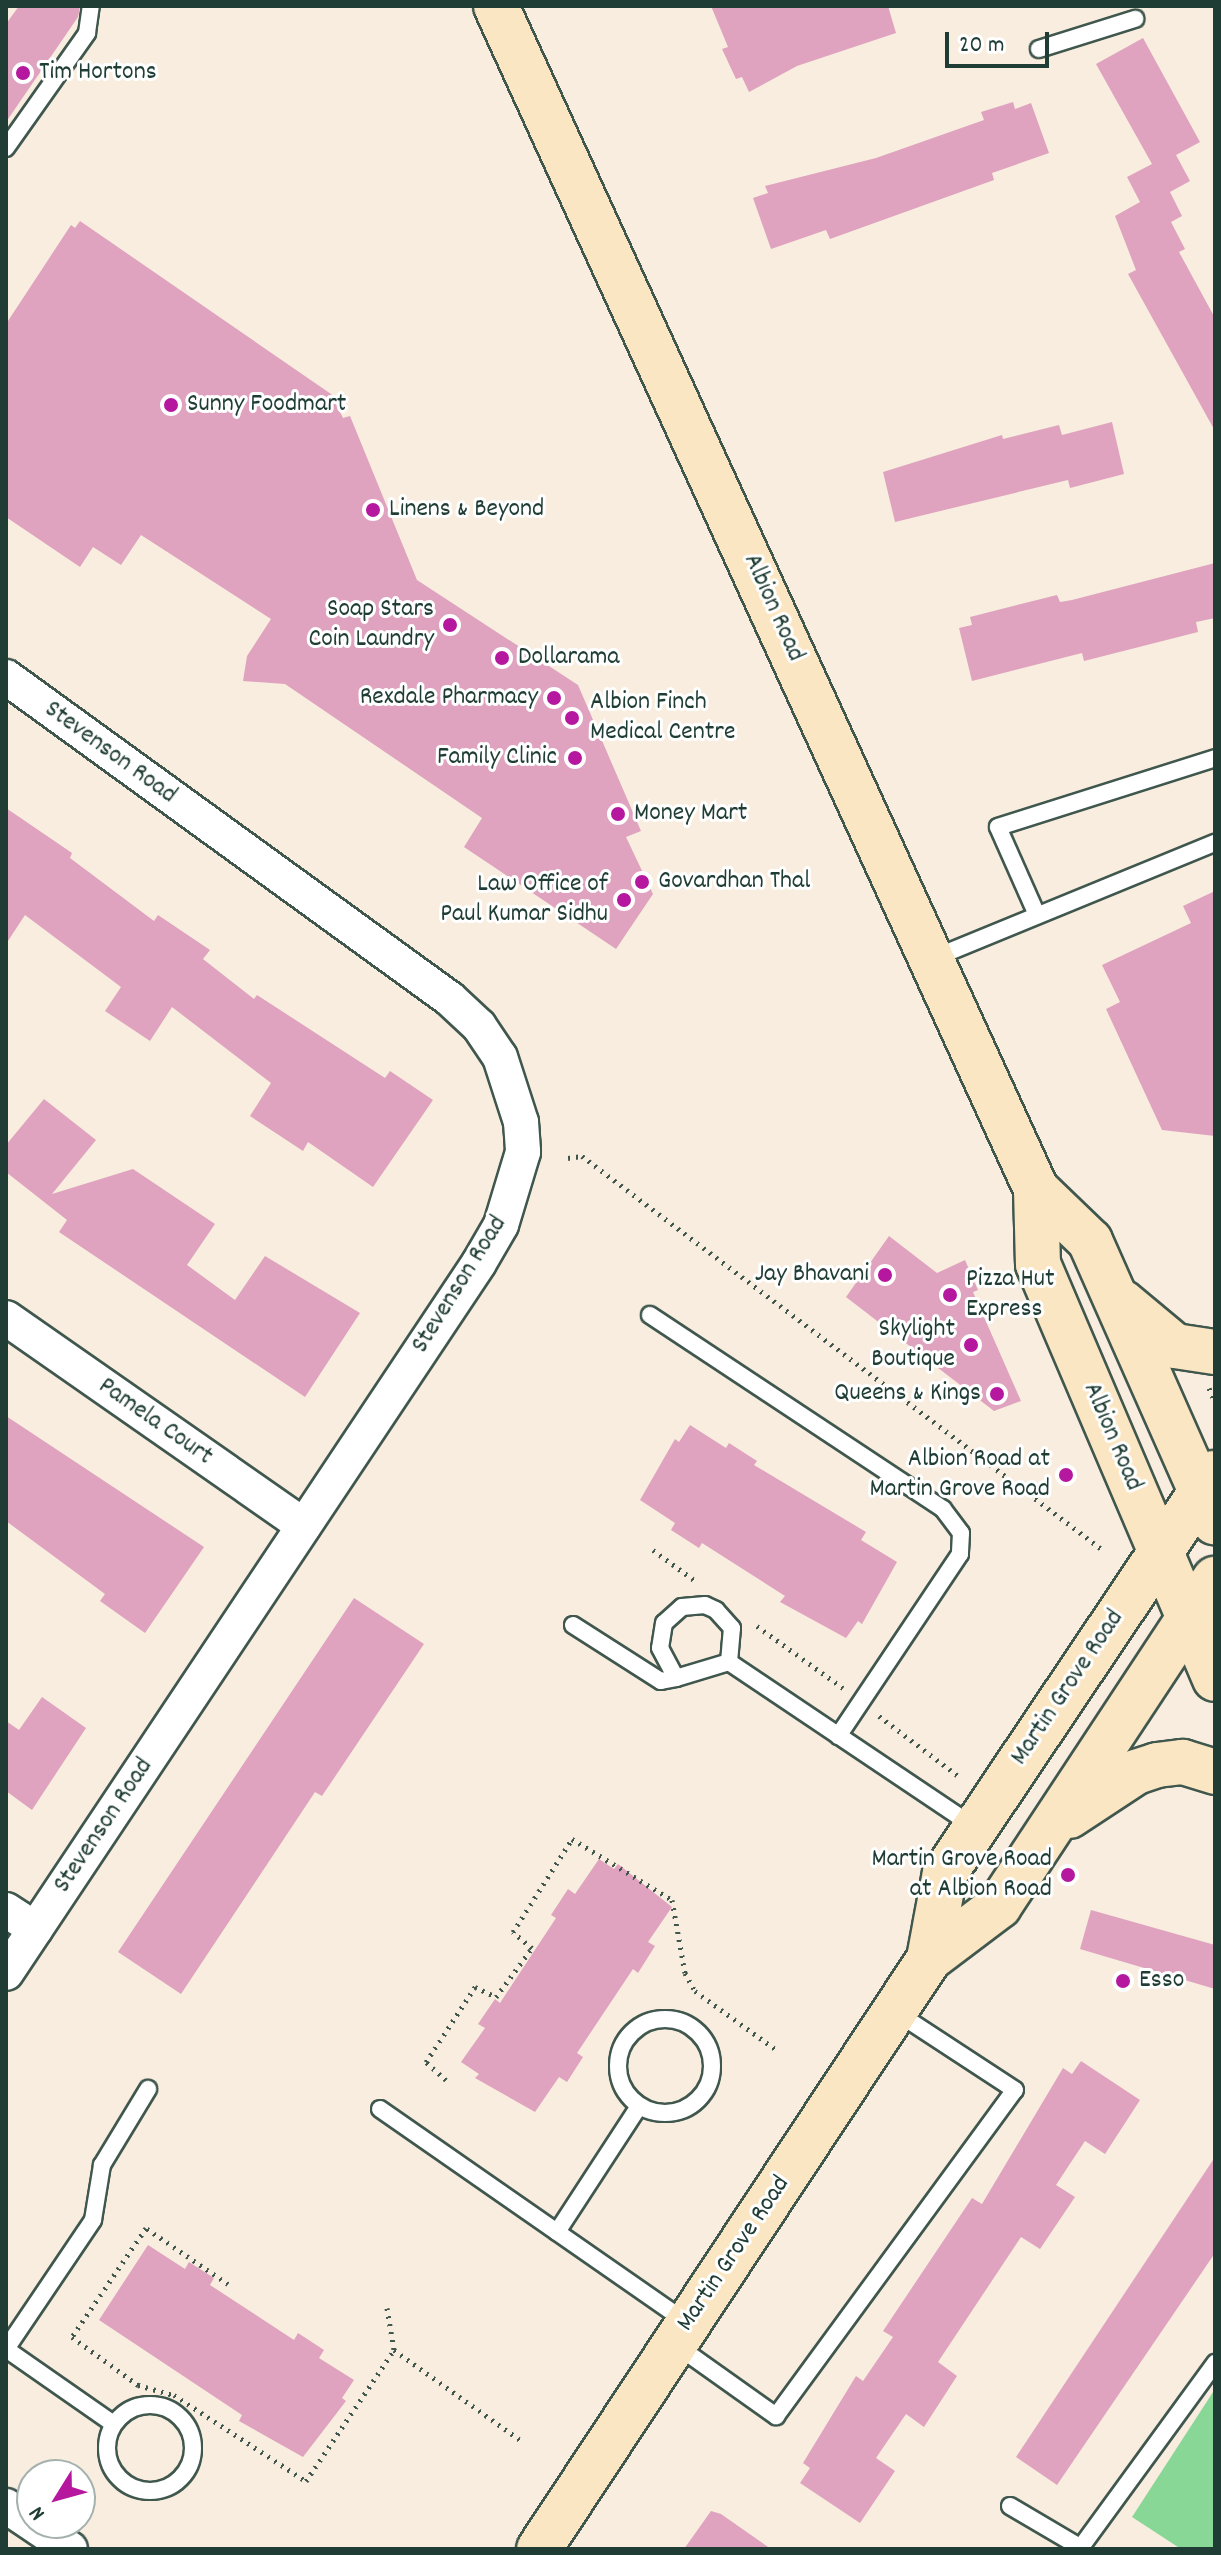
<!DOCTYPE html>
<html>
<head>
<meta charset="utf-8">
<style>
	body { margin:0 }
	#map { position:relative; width:1221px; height:2555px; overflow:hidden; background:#f8edde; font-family:Dekko,sans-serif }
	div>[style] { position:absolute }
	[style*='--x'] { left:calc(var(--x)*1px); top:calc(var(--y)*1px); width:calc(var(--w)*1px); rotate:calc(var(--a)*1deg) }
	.green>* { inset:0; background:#89d796 }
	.building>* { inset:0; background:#dfa3bf }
	.path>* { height:5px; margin-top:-2.5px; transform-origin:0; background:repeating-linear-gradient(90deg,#40574e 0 2px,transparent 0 8px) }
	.roads { filter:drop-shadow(2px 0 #40574e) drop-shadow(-2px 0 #40574e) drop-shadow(0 2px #40574e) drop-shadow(0 -2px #40574e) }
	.lane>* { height:16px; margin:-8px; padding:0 8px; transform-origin:8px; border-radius:8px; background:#fff }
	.lane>.ring { margin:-8px; padding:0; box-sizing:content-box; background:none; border:16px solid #fff; border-radius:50% }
	.street>* { height:34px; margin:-17px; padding:0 17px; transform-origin:17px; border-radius:17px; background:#fff }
	.secondary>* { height:44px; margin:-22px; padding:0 22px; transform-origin:22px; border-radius:22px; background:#fbe6c3 }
	.dots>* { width:22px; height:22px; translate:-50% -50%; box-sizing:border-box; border:4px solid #fff; border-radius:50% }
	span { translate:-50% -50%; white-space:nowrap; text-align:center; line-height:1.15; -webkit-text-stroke:6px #fff; paint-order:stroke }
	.poi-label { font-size:26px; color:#1f3d34 }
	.left { translate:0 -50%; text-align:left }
	.right { translate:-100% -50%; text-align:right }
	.street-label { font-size:26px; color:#1f3d34 }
	.frame { position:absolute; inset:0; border:8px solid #1f3d34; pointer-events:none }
	.north { position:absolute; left:16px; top:2459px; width:80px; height:80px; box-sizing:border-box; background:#fff; border:2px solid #a5b1ae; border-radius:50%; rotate:233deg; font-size:22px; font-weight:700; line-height:32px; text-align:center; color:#1f3d34 }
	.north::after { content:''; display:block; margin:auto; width:28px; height:36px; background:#b5179e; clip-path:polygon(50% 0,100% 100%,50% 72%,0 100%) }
	.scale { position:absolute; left:945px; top:32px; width:104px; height:36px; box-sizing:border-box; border:4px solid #1f3d34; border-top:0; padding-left:10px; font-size:24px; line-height:28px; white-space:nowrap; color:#1f3d34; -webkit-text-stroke:6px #fff; paint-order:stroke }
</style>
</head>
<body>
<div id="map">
	<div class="green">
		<div style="clip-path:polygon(1215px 2389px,1215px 2549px,1181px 2549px,1132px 2517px)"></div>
	</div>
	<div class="building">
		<div style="clip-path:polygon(19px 6px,80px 6px,78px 17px,6px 122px,6px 24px)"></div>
		<div style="clip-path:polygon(711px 6px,888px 6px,896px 33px,797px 66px,749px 92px,742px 77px,736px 79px,722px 49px,728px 47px)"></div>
		<div style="clip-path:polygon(1143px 38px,1200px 142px,1176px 155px,1190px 181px,1170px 192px,1182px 216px,1171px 222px,1185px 249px,1179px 252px,1215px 318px,1215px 431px,1128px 274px,1136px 270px,1115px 216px,1140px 202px,1127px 177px,1152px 164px,1096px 64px)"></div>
		<div style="clip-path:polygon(1013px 102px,1015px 109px,1031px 103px,1049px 153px,992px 173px,994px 180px,830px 239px,826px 230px,771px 249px,753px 198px,768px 193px,765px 186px,876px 158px,984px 120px,981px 112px)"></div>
		<div style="clip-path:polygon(80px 221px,331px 394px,343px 418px,350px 416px,417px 580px,578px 685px,641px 831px,626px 837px,653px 894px,616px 949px,464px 847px,482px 818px,285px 684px,243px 681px,247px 656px,271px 619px,141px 535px,121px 565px,93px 547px,80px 567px,6px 517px,6px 324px,71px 225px,75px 228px)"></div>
		<div style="clip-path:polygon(1112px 422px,1124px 474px,1070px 488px,1068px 480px,895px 522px,883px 472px,1002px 435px,1003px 439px,1059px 425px,1062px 435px)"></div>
		<div style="clip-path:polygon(1215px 563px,1215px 618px,1196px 622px,1198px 632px,1084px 661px,1082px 653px,972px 681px,959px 628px,972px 625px,970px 617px,1057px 595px,1060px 602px,1072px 600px)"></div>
		<div style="clip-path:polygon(6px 808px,72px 853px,70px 858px,154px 921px,158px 915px,210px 950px,203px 959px,254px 999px,257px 995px,385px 1078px,390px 1071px,433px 1100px,373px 1187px,308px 1142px,303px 1151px,250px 1116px,271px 1083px,172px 1007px,150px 1041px,105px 1011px,121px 987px,25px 915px,6px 944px)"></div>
		<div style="clip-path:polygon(1215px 891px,1215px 1136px,1162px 1130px,1106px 1009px,1120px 1002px,1102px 965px,1191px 923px,1183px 906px)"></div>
		<div style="clip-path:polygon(44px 1099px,96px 1140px,52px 1194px,133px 1169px,215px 1224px,187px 1265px,235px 1300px,265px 1256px,360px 1313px,305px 1397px,59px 1232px,67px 1220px,6px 1172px,6px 1145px)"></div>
		<div style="clip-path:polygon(889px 1236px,937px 1273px,965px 1260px,978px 1290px,973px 1292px,1021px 1401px,994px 1411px,846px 1297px)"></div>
		<div style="clip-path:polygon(6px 1416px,204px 1547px,145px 1633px,100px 1601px,105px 1594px,6px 1521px)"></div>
		<div style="clip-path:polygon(690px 1425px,726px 1448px,729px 1443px,757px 1461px,754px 1465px,866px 1532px,861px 1540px,897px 1562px,862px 1624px,858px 1621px,846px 1638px,780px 1602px,785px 1596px,702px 1543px,699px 1548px,671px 1530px,675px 1523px,640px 1500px,675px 1439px,679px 1442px)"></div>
		<div style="clip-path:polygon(354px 1598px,424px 1644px,322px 1796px,315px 1792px,181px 1994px,118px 1952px)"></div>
		<div style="clip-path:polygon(42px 1697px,86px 1728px,32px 1810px,6px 1791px,6px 1721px,19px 1730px)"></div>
		<div style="clip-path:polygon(599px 1859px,614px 1869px,618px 1864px,672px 1907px,648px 1942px,655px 1946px,638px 1973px,633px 1969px,577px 2053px,583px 2057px,567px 2082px,559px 2077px,535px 2112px,475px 2078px,479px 2074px,461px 2062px,485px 2028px,478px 2024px,495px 1999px,500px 2003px,556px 1918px,551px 1915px,568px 1889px,575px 1894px)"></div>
		<div style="clip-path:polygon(1091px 1910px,1215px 1945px,1215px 1989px,1080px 1949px)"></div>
		<div style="clip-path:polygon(1081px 2061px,1140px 2100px,1105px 2154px,1085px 2141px,1056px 2185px,1075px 2197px,1040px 2249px,1021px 2237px,938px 2362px,957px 2376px,924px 2427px,906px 2414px,876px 2458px,895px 2471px,860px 2523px,800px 2483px,810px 2468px,803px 2463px,856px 2376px,863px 2381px,893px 2337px,883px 2331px,972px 2198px,982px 2204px,1063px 2068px,1072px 2074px)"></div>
		<div style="clip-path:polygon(1215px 2157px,1215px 2253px,1057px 2485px,1016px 2457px)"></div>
		<div style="clip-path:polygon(148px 2245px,185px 2269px,189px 2262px,214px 2278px,210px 2285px,294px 2340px,298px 2333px,324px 2350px,319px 2358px,354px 2380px,342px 2398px,346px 2401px,303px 2457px,239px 2421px,242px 2415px,99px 2320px)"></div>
		<div style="clip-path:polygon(711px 2511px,721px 2514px,771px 2549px,684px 2549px)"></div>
	</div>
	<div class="path">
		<div style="--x:568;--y:1158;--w:14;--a:-8"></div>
		<div style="--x:582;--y:1156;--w:653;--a:37.1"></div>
		<div style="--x:1209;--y:1388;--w:15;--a:67"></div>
		<div style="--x:653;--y:1550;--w:51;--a:36.2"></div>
		<div style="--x:757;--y:1626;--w:106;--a:35.8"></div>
		<div style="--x:879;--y:1716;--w:103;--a:37.1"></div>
		<div style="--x:446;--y:2080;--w:27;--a:-138"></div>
		<div style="--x:426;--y:2062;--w:90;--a:-56.8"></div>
		<div style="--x:475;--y:1987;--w:23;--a:25"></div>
		<div style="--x:496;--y:1997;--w:61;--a:-53.7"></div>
		<div style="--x:532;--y:1948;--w:25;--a:-140"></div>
		<div style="--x:513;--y:1932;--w:110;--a:-57.6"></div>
		<div style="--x:572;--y:1839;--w:117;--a:31.4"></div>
		<div style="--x:672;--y:1900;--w:74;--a:79.9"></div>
		<div style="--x:685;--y:1973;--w:21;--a:61"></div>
		<div style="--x:695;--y:1991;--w:102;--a:35.9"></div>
		<div style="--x:228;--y:2284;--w:99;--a:-145.7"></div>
		<div style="--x:146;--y:2228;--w:132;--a:124.2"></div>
		<div style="--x:72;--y:2337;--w:82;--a:36"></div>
		<div style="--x:138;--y:2385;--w:37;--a:16"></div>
		<div style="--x:174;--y:2395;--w:158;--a:33.1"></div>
		<div style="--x:306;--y:2481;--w:158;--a:-56.1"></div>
		<div style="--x:387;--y:2308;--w:43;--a:80.5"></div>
		<div style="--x:394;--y:2350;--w:158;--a:35.5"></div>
	</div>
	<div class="roads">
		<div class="lane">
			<div style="--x:1039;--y:49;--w:101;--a:-17.4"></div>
			<div style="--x:6;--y:148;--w:141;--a:-54.8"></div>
			<div style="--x:87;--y:33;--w:27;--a:-82"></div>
			<div style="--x:1037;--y:915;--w:96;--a:-113.9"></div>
			<div style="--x:998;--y:827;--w:228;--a:-17.6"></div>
			<div style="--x:934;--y:958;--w:304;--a:-22.3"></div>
			<div style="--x:650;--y:1315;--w:351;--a:33.5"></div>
			<div style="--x:943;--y:1509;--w:30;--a:53"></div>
			<div style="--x:961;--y:1533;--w:21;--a:93"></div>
			<div style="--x:960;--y:1554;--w:219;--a:123.8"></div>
			<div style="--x:573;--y:1625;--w:104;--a:32.5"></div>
			<div style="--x:661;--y:1681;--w:15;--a:-11"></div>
			<div style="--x:676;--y:1678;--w:55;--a:-16.8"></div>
			<div style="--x:729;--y:1662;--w:34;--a:-85"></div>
			<div style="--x:732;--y:1628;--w:24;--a:-132"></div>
			<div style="--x:716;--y:1610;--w:12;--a:-156"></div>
			<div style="--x:705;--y:1605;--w:23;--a:175"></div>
			<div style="--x:682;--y:1607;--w:24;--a:138"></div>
			<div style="--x:664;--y:1623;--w:25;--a:99"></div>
			<div style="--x:660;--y:1648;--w:34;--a:62"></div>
			<div style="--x:729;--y:1662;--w:294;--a:33.9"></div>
			<div class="ring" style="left:618px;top:2019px;width:78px;height:78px"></div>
			<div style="--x:380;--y:2109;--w:374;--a:34.8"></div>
			<div style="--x:557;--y:2232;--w:150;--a:-56.9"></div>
			<div style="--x:676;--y:2345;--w:123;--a:35.4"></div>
			<div style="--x:776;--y:2416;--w:404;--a:-53.8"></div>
			<div style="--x:1015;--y:2090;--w:142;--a:-146.8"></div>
			<div style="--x:6;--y:2349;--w:156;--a:-56"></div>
			<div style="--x:93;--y:2220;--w:56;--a:-80.7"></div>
			<div style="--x:102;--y:2165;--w:89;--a:-58.8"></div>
			<div style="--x:6;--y:2349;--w:129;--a:34.9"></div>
			<div class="ring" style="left:107px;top:2405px;width:70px;height:70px"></div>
			<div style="--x:1010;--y:2506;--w:85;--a:30.5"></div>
			<div style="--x:1081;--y:2547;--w:228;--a:-53.9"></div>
		</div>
		<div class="street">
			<div style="--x:6;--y:677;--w:548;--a:35.95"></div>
			<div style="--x:450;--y:999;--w:40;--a:43"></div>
			<div style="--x:479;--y:1026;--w:37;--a:56"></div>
			<div style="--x:500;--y:1057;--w:68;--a:72.1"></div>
			<div style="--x:521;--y:1122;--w:30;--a:86"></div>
			<div style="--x:523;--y:1152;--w:76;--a:106.8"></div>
			<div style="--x:501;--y:1225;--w:44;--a:120.1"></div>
			<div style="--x:479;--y:1263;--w:853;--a:123.67"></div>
			<div style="--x:6;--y:1318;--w:363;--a:34.9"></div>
			<div style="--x:6;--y:1910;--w:35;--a:33"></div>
			<div style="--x:6;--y:2506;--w:77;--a:33.9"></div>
		</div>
		<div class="secondary">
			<div style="--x:496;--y:6;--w:1300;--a:65.46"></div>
			<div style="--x:1036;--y:1189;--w:75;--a:43.9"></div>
			<div style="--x:1090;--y:1241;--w:308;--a:66.1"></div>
			<div style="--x:1036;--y:1189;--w:75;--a:88.5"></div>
			<div style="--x:1038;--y:1264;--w:451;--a:66.9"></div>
			<div style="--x:1122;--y:1302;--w:69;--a:39.7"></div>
			<div style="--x:1175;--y:1346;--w:40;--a:8.5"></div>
			<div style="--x:1069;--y:1816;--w:80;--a:-33.3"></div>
			<div style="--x:1136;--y:1772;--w:22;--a:-18"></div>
			<div style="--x:1157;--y:1765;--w:26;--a:-7"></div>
			<div style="--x:1183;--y:1762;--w:34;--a:17"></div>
			<div style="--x:929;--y:1959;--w:87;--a:-79.5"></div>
			<div style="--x:945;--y:1873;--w:482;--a:-56.1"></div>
			<div style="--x:539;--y:2549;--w:707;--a:-56.53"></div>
			<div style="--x:929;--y:1959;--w:88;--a:-37.1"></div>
			<div style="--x:999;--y:1906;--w:392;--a:-56.6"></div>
		</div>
	</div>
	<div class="dots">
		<div style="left:23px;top:73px;background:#b5179e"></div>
		<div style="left:171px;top:405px;background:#b5179e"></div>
		<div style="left:373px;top:510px;background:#b5179e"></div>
		<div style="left:450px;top:625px;background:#b5179e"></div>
		<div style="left:502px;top:658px;background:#b5179e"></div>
		<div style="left:554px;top:698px;background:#b5179e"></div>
		<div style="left:572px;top:718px;background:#b5179e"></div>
		<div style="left:575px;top:758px;background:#b5179e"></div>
		<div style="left:618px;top:814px;background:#b5179e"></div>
		<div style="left:642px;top:882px;background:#b5179e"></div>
		<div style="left:624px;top:900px;background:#b5179e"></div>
		<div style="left:885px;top:1275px;background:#b5179e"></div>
		<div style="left:950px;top:1295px;background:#b5179e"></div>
		<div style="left:971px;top:1345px;background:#b5179e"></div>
		<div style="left:997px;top:1394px;background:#b5179e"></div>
		<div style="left:1066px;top:1475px;background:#b5179e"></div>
		<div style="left:1068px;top:1875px;background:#b5179e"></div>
		<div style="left:1123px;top:1981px;background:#b5179e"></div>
	</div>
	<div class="poi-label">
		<span class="left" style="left:39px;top:73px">Tim Hortons</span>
		<span class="left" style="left:187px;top:405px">Sunny Foodmart</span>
		<span class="left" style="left:389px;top:510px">Linens &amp; Beyond</span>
		<span class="right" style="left:434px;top:625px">Soap Stars<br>Coin Laundry</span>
		<span class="left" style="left:518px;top:658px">Dollarama</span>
		<span class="right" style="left:538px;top:698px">Rexdale Pharmacy</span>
		<span class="left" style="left:590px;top:718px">Albion Finch<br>Medical Centre</span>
		<span class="right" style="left:557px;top:758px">Family Clinic</span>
		<span class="left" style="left:634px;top:814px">Money Mart</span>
		<span class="left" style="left:658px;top:882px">Govardhan Thal</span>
		<span class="right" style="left:608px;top:900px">Law Office of<br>Paul Kumar Sidhu</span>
		<span class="right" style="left:869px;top:1275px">Jay Bhavani</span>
		<span class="left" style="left:966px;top:1295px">Pizza Hut<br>Express</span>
		<span class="right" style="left:955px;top:1345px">Skylight<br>Boutique</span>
		<span class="right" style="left:981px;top:1394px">Queens &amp; Kings</span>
		<span class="right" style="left:1050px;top:1475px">Albion Road at<br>Martin Grove Road</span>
		<span class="right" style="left:1052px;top:1875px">Martin Grove Road<br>at Albion Road</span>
		<span class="left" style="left:1139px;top:1981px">Esso</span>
	</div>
	<div class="street-label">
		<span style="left:773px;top:608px;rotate:66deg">Albion Road</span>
		<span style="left:110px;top:753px;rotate:36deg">Stevenson Road</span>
		<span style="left:460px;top:1285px;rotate:-58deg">Stevenson Road</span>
		<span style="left:155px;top:1422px;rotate:35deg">Pamela Court</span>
		<span style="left:1112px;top:1437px;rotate:67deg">Albion Road</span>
		<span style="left:1068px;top:1688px;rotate:-56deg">Martin Grove Road</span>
		<span style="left:104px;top:1826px;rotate:-56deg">Stevenson Road</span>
		<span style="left:734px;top:2254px;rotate:-56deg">Martin Grove Road</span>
	</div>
	<div class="frame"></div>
	<div class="north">N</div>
	<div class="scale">20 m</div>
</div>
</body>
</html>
